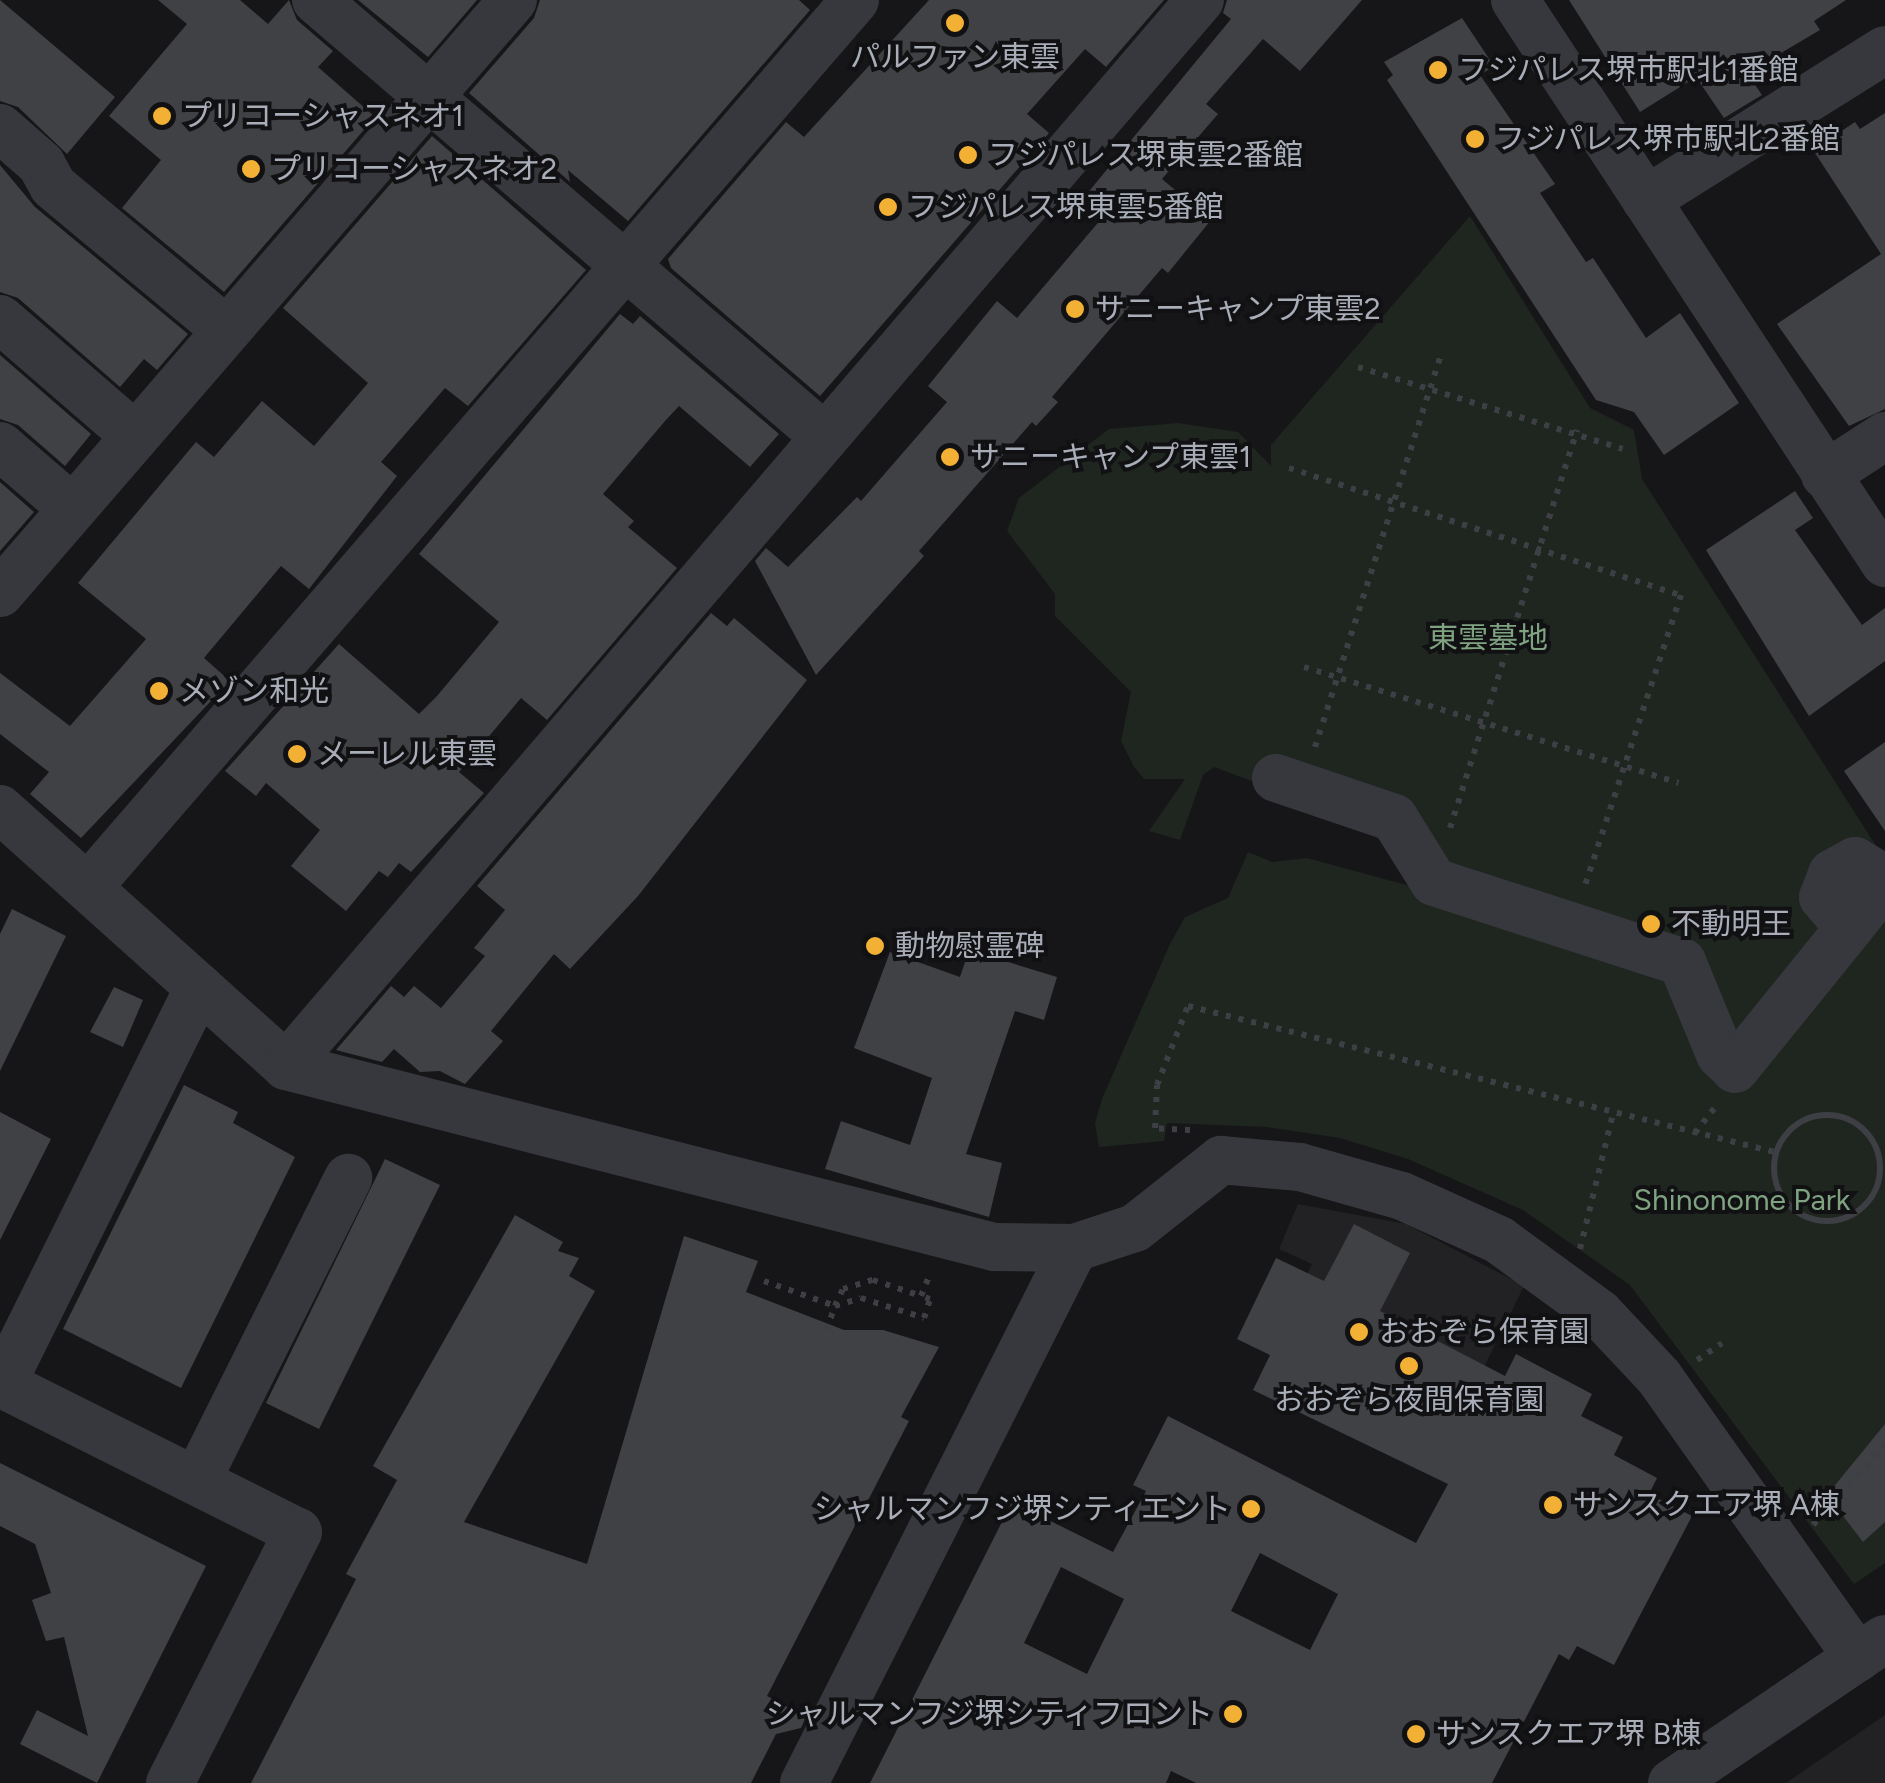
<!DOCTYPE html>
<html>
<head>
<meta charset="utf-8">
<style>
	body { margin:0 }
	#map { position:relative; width:1885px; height:1783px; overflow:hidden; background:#161618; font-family:Figtree,"Noto Sans JP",sans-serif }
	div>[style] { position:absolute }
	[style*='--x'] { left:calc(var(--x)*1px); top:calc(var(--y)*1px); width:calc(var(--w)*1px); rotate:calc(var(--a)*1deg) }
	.built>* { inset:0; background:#222225 }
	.green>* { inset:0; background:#1e261f }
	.building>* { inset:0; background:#404145 }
	.path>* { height:6px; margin-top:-3px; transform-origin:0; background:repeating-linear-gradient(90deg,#3d3f44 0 5px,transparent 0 13px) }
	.path>.ring { margin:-3px; padding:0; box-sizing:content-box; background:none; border:6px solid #3d3f44; border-radius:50% }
	.minor>* { height:48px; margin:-24px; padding:0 24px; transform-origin:24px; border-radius:24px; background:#37383d }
	.dots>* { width:28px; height:28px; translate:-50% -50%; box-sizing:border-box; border:5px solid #111113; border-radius:50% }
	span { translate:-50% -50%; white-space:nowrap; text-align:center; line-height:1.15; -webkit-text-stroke:8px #111113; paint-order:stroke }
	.poi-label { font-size:30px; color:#a8adb8 }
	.left { translate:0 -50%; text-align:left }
	.right { translate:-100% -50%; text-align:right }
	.park-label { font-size:30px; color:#7fa381 }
</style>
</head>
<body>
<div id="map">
	<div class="built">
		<div style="clip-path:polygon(1298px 1204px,1406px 1224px,1524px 1286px,1449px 1438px,1271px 1347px,1312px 1264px,1279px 1249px)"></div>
		<div style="clip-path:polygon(1885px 1715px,1885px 1783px,1786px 1783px)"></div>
	</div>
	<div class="green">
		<div style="clip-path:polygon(1470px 216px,1590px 408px,1634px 430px,1642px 479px,1878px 849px,1885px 915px,1885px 1563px,1854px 1584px,1630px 1285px,1523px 1210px,1408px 1159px,1340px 1138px,1266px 1127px,1167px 1123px,1164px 1141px,1099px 1147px,1095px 1123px,1102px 1099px,1170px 944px,1185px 917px,1228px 898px,1248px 852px,1272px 862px,1307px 858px,1410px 886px,1382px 829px,1214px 767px,1203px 775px,1180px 840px,1149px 831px,1185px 779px,1144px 779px,1134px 767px,1121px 741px,1131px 692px,1055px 616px,1055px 594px,1007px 531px,1019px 498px,1109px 429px,1178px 423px,1238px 432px,1271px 466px,1271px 445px)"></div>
	</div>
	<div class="building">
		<div style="clip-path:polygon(0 0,115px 97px,67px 154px,18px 107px,0 101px)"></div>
		<div style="clip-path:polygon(158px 0,240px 0,268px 24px,289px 0,297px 20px,333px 51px,318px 67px,375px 117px,224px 292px,122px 208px,161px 160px,109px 116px,187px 24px)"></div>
		<div style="clip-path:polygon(358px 0,477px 0,428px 57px)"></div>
		<div style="clip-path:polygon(540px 0,799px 0,810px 10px,628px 221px,568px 170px,570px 182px,469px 93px,534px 18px)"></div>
		<div style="clip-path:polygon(929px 0,1164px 0,1106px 67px,1085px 49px,1027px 114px,1049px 133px,820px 396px,671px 268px,668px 259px,786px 122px,804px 137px)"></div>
		<div style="clip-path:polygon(1227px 0,1362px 0,1300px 71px,1263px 39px,1206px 104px,1218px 114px,1162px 179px,1211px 220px,1168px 273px,1162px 268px,1052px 397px,1058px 402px,1036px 426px,1032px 422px,919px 551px,924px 556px,816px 675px,755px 561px,766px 548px,788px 567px,857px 497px,861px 501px,947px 402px,928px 386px,997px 301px,1017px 318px,1102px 218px,1081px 201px,1231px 19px,1223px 13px)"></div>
		<div style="clip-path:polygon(1569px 0,1846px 0,1814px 21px,1820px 30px,1747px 73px,1762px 95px,1724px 118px,1696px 77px,1640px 112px)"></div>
		<div style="clip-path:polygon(1462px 18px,1494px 66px,1480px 75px,1555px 184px,1540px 193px,1586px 262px,1593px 258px,1646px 338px,1680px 313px,1739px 403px,1664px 455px,1634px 412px,1596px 400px,1387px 80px,1393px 75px,1384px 62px)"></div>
		<div style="clip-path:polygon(1885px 113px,1885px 409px,1849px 426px,1777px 324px,1881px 254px,1813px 150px,1855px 122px,1860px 129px)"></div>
		<div style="clip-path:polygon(432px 136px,586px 270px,468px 406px,445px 388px,381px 462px,397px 476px,309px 589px,281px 566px,204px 658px,230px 681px,81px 838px,30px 794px,49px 772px,0 734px,0 673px,70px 726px,146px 639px,78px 583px,196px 442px,214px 457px,262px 401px,314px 446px,368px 383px,283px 308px)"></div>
		<div style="clip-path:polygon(0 165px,35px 207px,188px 334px,157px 370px,144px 359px,120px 387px,18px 298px,0 292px)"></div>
		<div style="clip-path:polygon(620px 314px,633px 324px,640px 316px,779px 434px,750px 467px,679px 406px,665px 421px,603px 494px,634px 521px,628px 527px,677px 568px,547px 720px,521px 698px,459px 772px,484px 793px,411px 872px,399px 863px,388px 877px,379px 871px,346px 911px,291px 866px,320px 830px,266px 783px,256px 796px,225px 771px,339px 644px,419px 714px,437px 696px,499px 622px,419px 554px)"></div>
		<div style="clip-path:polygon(0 355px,91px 434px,65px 466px,18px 425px,0 419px)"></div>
		<div style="clip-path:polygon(0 482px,34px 512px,0 551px)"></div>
		<div style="clip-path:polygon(1795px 491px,1813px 518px,1795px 530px,1862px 625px,1885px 608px,1885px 661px,1809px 716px,1706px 550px)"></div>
		<div style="clip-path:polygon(711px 613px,727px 626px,734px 618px,807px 680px,638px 896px,570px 969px,554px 954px,491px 1031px,503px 1041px,465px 1084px,440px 1071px,420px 1072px,394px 1049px,382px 1062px,336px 1050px,391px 986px,404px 997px,414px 986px,441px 1008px,485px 956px,474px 948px,505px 910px,477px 886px)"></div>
		<div style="clip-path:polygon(1885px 742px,1885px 831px,1844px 771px)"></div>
		<div style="clip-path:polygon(12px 909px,66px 936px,0 1071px,0 934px)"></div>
		<div style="clip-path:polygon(969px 950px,1057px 977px,1044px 1020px,1015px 1011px,966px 1154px,1002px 1163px,989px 1217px,825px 1169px,841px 1121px,910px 1145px,932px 1078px,854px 1048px,890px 952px,960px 977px)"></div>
		<div style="clip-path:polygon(114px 987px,143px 1000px,123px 1047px,90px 1032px)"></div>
		<div style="clip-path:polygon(184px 1085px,238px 1112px,233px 1123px,295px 1157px,181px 1388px,63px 1329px)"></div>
		<div style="clip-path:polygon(0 1112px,51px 1139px,0 1240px)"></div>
		<div style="clip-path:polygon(385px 1159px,440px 1185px,319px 1429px,266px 1403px)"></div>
		<div style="clip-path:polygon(515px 1215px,563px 1242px,558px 1251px,579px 1258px,569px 1276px,595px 1291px,464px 1522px,587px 1564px,684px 1236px,758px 1261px,746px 1292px,844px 1330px,883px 1330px,939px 1347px,901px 1417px,909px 1421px,767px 1696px,806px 1717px,801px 1728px,776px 1734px,751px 1783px,251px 1783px,356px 1579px,346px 1574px,397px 1480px,373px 1466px)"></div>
		<div style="clip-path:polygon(evenodd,1354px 1224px,1410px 1253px,1380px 1311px,1505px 1376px,1516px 1354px,1592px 1394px,1581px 1416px,1623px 1437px,1614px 1455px,1657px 1478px,1649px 1494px,1692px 1516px,1614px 1665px,1577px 1646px,1569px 1660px,1559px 1654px,1492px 1783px,1196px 1783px,1171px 1771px,1166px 1783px,870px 1783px,1012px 1502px,1113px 1552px,1146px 1491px,1133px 1485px,1168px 1416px,1416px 1543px,1448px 1484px,1253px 1390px,1270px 1355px,1237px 1339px,1276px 1258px,1324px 1281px,1354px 1224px,1260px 1553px,1338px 1594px,1310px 1650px,1231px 1611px,1260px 1553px,1354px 1224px,1061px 1567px,1124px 1599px,1087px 1674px,1024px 1643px,1061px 1567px)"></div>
		<div style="clip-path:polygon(1885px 1424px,1885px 1522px,1863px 1542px,1827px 1495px)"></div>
		<div style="clip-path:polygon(0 1463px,206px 1566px,97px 1783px,20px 1744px,37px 1710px,88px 1736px,64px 1637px,46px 1641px,32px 1600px,51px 1593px,35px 1544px,0 1526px)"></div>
	</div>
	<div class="path">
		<div style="--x:1358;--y:367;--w:277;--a:17.2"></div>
		<div style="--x:1289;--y:468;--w:412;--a:18"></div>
		<div style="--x:1681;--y:595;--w:306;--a:108.3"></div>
		<div style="--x:1304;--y:667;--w:392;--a:17.2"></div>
		<div style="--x:1315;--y:747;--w:409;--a:-72.2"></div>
		<div style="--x:1450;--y:828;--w:418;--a:-72.3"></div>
		<div class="ring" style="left:1774px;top:1115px;width:100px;height:100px"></div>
		<div style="--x:1190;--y:1130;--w:35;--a:-177"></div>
		<div style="--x:1155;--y:1128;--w:43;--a:-87.3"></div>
		<div style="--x:1157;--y:1085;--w:85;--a:-68.6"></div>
		<div style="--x:1188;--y:1006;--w:605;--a:13.97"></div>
		<div style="--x:1695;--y:1133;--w:34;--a:-52"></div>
		<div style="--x:1580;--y:1249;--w:139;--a:-76.3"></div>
		<div style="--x:764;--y:1281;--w:75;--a:19.4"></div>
		<div style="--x:835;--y:1306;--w:19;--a:-65"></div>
		<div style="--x:843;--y:1289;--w:31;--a:-17"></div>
		<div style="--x:873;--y:1280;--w:51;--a:18.4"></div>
		<div style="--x:826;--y:1330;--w:26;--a:-69"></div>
		<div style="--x:835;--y:1306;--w:27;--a:-17"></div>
		<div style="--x:861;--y:1298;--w:66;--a:17.6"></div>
		<div style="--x:924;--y:1318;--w:20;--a:-72"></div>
		<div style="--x:930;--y:1299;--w:9;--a:-162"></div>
		<div style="--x:921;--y:1296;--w:22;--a:-68"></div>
		<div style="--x:1697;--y:1360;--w:30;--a:-34"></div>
		<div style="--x:1813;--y:1525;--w:108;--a:-48.4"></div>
	</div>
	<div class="minor">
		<div style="--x:316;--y:0;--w:671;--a:40.65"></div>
		<div style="--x:1515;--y:0;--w:674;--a:56.69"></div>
		<div style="--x:0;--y:128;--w:55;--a:41.3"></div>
		<div style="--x:41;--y:164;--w:25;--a:61"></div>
		<div style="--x:53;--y:186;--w:226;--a:39.8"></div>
		<div style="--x:1646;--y:200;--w:282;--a:-32.1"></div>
		<div style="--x:0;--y:319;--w:179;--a:40.9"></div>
		<div style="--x:0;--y:446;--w:96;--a:40.8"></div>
		<div style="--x:1825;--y:475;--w:72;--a:-33"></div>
		<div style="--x:0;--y:593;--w:784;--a:-49.14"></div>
		<div style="--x:1276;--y:778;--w:125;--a:18.7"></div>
		<div style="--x:1394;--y:818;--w:75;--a:58"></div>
		<div style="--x:1434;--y:882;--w:261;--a:17.9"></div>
		<div style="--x:1682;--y:962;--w:100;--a:67.6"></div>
		<div style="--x:1720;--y:1054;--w:21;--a:45"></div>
		<div style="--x:1735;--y:1069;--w:181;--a:-51"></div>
		<div style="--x:0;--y:809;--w:385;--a:41.9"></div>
		<div style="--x:286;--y:1066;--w:731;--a:14.34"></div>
		<div style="--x:994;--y:1247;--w:80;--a:0.7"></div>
		<div style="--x:1074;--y:1248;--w:64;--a:-18.2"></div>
		<div style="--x:1135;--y:1228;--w:110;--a:-38.3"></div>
		<div style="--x:1221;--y:1160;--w:79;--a:5.1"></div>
		<div style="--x:1300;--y:1167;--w:106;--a:15.9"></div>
		<div style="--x:1402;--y:1196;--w:107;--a:24.4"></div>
		<div style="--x:1499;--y:1240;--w:124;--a:36.1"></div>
		<div style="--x:1599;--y:1313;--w:88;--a:46.8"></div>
		<div style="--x:1659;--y:1377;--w:344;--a:54.7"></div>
		<div style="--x:1885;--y:879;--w:35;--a:-149"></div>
		<div style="--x:1855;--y:861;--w:26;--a:151"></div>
		<div style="--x:1832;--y:874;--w:25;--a:111"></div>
		<div style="--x:1823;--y:897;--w:40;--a:50"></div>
		<div style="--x:1849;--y:928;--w:58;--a:-51.3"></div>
		<div style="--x:89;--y:886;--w:1171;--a:-49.15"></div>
		<div style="--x:286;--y:1066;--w:1404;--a:-49.39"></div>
		<div style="--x:0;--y:1383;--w:333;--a:26.6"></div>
		<div style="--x:298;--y:1532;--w:282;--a:117"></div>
		<div style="--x:2;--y:1384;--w:443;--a:-63.6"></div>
		<div style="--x:197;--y:1480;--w:338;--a:-63.4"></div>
		<div style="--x:804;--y:1783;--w:599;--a:-63.22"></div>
		<div style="--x:1672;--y:1783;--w:257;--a:-34.1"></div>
	</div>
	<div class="dots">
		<div style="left:955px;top:23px;background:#f2b134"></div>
		<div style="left:1438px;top:70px;background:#f2b134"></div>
		<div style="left:162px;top:116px;background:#f2b134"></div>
		<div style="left:1475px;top:139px;background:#f2b134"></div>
		<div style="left:968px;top:155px;background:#f2b134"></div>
		<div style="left:251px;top:169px;background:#f2b134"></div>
		<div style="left:888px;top:207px;background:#f2b134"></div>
		<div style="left:1075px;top:309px;background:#f2b134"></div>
		<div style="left:950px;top:457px;background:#f2b134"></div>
		<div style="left:159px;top:691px;background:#f2b134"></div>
		<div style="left:297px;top:754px;background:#f2b134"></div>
		<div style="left:1651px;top:924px;background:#f2b134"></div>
		<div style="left:875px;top:946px;background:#f2b134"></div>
		<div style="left:1359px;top:1332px;background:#f2b134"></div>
		<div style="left:1409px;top:1366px;background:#f2b134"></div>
		<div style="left:1553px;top:1505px;background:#f2b134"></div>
		<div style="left:1251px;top:1509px;background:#f2b134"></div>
		<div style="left:1233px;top:1714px;background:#f2b134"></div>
		<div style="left:1416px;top:1734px;background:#f2b134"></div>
	</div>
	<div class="poi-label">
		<span style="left:955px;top:57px">パルファン東雲</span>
		<span class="left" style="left:1458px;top:70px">フジパレス堺市駅北1番館</span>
		<span class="left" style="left:182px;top:116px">プリコーシャスネオ1</span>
		<span class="left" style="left:1495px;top:139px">フジパレス堺市駅北2番館</span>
		<span class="left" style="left:988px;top:155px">フジパレス堺東雲2番館</span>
		<span class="left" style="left:271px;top:169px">プリコーシャスネオ2</span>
		<span class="left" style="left:908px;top:207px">フジパレス堺東雲5番館</span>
		<span class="left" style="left:1095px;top:309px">サニーキャンプ東雲2</span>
		<span class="left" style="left:970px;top:457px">サニーキャンプ東雲1</span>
		<span class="left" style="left:179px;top:691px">メゾン和光</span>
		<span class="left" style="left:317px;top:754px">メーレル東雲</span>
		<span class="left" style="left:1671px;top:924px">不動明王</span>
		<span class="left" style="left:895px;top:946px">動物慰霊碑</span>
		<span class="left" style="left:1379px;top:1332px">おおぞら保育園</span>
		<span style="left:1409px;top:1400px">おおぞら夜間保育園</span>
		<span class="left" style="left:1573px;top:1505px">サンスクエア堺 A棟</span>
		<span class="right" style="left:1231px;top:1509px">シャルマンフジ堺シティエント</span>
		<span class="right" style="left:1213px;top:1714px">シャルマンフジ堺シティフロント</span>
		<span class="left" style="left:1436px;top:1734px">サンスクエア堺 B棟</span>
	</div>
	<div class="park-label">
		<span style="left:1488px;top:638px">東雲墓地</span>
		<span style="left:1742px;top:1200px">Shinonome Park</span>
	</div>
</div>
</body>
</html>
